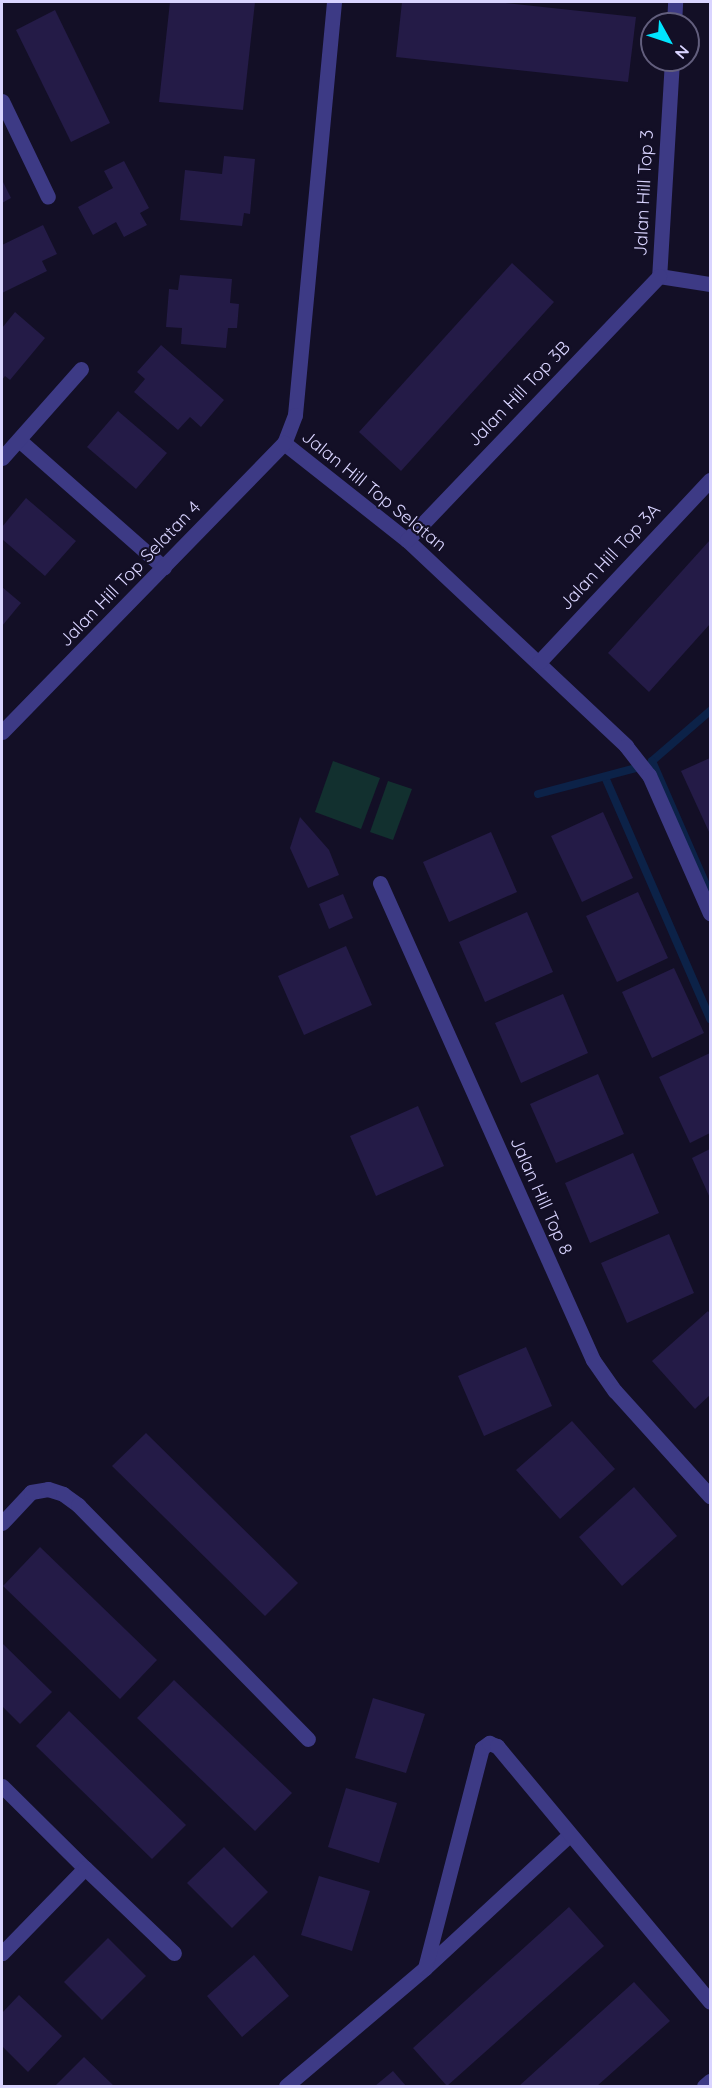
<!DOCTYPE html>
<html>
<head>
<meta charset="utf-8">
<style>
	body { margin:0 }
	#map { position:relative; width:712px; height:2088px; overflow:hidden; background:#130f26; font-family:Quicksand,sans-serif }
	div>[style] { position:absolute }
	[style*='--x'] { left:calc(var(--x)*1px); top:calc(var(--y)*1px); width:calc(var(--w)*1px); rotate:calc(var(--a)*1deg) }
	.green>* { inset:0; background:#12302f }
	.stream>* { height:8px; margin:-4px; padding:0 4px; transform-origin:4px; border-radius:4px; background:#0c2248 }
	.building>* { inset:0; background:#241b47 }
	.street>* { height:15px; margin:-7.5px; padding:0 7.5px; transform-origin:7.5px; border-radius:7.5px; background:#3d3a85 }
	span { translate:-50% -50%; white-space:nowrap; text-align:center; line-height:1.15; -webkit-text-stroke:4.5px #130f26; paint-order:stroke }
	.street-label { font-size:18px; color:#d9d4ff }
	.frame { position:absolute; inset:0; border:3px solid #d9d4ff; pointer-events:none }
	.north { position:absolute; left:640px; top:12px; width:60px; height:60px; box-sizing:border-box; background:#130f26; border:2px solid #625e7d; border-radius:50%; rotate:130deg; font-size:16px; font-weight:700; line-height:24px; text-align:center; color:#d9d4ff }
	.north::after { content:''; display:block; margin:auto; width:21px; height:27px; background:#00e5ff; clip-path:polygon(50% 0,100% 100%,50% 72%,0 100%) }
</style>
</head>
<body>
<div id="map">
	<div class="green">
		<div style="clip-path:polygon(333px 761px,380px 778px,361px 829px,315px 812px)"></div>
		<div style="clip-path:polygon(388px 781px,412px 789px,393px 840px,370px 832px)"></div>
	</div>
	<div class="stream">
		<div style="--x:710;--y:711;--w:77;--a:139.2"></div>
		<div style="--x:652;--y:761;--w:145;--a:66.4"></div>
		<div style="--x:605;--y:777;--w:264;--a:66.5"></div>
		<div style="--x:538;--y:794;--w:101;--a:-14.9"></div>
	</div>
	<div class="building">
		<div style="clip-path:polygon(170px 2px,255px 2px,243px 110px,159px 102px)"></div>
		<div style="clip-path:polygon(402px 2px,496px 2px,636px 17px,628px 82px,396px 57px)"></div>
		<div style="clip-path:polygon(55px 10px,110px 123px,71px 142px,16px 30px)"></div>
		<div style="clip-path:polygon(224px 156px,255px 159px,250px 214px,244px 213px,242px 226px,180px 220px,185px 170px,222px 174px)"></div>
		<div style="clip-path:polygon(124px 161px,149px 208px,140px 213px,147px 225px,124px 237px,116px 222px,93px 235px,78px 207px,113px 188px,104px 171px)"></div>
		<div style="clip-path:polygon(2px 180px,11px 198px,2px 203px)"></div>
		<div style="clip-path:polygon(43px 225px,57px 254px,42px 261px,47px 271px,2px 293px,2px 245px)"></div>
		<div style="clip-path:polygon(512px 263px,554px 302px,401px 471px,359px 432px)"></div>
		<div style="clip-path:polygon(180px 275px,232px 279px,230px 303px,239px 304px,237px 328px,228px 328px,226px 348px,181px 344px,182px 328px,166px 327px,169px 289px,178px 290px)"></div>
		<div style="clip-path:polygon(15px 312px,45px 338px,10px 380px,5px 376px,2px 380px,2px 328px)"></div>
		<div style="clip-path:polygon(161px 345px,224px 400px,201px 427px,190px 417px,178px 430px,134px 392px,145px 379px,137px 372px)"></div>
		<div style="clip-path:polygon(118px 411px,167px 453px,136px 489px,87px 447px)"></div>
		<div style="clip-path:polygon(26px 498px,76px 541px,45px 576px,2px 539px,2px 527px)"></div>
		<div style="clip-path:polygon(710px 540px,710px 624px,649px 692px,608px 653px)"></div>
		<div style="clip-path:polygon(2px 587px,21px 603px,2px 626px)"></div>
		<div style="clip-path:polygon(710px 758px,710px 834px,681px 771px)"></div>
		<div style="clip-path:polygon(603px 812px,633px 878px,582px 902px,551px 836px)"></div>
		<div style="clip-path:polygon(300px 817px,329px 850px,339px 875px,308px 888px,290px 848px)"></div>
		<div style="clip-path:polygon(491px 832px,517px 892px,449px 922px,423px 862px)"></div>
		<div style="clip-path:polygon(638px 892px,668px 958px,617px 982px,586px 916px)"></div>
		<div style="clip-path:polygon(343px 894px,353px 918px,329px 929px,319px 904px)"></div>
		<div style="clip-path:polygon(527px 912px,553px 972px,485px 1002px,459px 942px)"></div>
		<div style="clip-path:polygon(346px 946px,372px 1005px,304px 1035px,278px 976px)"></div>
		<div style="clip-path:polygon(674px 968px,704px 1033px,652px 1058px,622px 992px)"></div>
		<div style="clip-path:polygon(563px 994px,588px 1053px,521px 1083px,495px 1023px)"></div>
		<div style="clip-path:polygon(710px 1053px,710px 1133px,690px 1143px,659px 1077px)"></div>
		<div style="clip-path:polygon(598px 1074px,624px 1134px,556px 1163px,530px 1104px)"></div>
		<div style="clip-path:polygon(418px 1106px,444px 1166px,376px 1196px,350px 1136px)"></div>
		<div style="clip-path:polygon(710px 1149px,710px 1198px,692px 1158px)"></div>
		<div style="clip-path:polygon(633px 1153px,659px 1213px,590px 1243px,565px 1183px)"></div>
		<div style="clip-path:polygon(669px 1234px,694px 1293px,627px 1323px,601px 1263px)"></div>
		<div style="clip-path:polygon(708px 1311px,710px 1314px,710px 1395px,695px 1409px,652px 1361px)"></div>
		<div style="clip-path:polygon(526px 1347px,552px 1406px,484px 1436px,458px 1376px)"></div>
		<div style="clip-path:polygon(572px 1421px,615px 1469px,560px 1519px,516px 1470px)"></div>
		<div style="clip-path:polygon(146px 1433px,298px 1583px,265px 1616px,112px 1466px)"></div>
		<div style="clip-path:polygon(634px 1487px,677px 1536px,622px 1586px,579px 1537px)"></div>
		<div style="clip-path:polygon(40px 1547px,157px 1660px,120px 1699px,3px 1586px)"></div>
		<div style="clip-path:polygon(2px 1643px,52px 1692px,20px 1724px,2px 1706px)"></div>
		<div style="clip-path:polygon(174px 1680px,292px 1793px,255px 1831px,137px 1718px)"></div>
		<div style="clip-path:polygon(373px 1698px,425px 1714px,406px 1773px,355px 1758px)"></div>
		<div style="clip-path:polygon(69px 1711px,186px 1825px,152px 1859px,36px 1746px)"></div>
		<div style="clip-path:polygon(346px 1788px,397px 1803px,379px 1863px,328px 1847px)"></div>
		<div style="clip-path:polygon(224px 1847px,268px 1892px,232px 1928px,187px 1883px)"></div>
		<div style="clip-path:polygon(319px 1876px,370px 1891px,352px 1951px,301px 1935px)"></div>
		<div style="clip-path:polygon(569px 1907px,604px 1946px,447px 2086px,413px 2048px)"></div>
		<div style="clip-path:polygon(108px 1938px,146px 1976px,102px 2020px,64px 1982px)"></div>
		<div style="clip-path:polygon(254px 1955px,289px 1996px,242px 2037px,207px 1996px)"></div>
		<div style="clip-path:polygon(634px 1982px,670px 2021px,597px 2086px,519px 2086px)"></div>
		<div style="clip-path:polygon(19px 1995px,62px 2036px,28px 2072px,2px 2046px,2px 2013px)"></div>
		<div style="clip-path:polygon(84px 2057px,114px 2086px,55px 2086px)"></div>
		<div style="clip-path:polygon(393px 2071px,406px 2086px,375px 2086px)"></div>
	</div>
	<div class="street">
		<div style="--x:334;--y:2;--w:415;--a:95.4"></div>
		<div style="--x:295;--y:415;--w:30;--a:111"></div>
		<div style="--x:284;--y:443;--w:157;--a:38.3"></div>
		<div style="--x:407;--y:540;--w:301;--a:43.2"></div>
		<div style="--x:626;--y:746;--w:37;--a:52"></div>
		<div style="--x:649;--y:775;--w:151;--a:66.2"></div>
		<div style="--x:674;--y:24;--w:22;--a:-87"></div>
		<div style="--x:672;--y:60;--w:216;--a:93.4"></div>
		<div style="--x:659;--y:276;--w:52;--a:8.9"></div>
		<div style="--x:2;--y:101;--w:106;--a:64.4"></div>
		<div style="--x:19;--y:440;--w:193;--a:41.4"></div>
		<div style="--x:2;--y:458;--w:119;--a:-48.4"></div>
		<div style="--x:407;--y:540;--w:365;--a:-46.3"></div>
		<div style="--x:539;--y:662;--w:250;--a:-46.8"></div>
		<div style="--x:2;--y:732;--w:404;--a:-45.7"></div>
		<div style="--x:380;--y:883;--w:522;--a:65.94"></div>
		<div style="--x:593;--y:1360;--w:38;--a:55"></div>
		<div style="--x:615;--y:1391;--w:142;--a:47.9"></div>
		<div style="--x:2;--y:1523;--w:42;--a:-46.9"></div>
		<div style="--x:31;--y:1492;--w:17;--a:-10"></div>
		<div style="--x:48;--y:1489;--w:16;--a:18"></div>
		<div style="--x:63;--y:1494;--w:19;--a:36"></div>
		<div style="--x:78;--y:1505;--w:328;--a:45.5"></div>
		<div style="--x:2;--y:1786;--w:117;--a:44.7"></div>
		<div style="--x:85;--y:1868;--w:119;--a:134.3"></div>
		<div style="--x:85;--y:1868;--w:123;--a:43.7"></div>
		<div style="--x:425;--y:1968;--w:197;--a:-42.7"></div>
		<div style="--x:286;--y:2086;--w:182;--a:-40.3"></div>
		<div style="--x:425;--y:1968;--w:227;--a:-75.5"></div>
		<div style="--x:482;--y:1748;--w:9;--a:-36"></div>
		<div style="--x:489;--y:1743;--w:9;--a:21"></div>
		<div style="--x:497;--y:1746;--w:333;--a:50.2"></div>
		<div style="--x:704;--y:2086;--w:8;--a:-40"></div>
	</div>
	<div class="street-label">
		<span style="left:644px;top:193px;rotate:-87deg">Jalan Hill Top 3</span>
		<span style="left:519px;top:394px;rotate:-46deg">Jalan Hill Top 3B</span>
		<span style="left:374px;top:491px;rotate:39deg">Jalan Hill Top Selatan</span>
		<span style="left:610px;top:557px;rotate:-47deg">Jalan Hill Top 3A</span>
		<span style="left:130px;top:574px;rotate:-46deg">Jalan Hill Top Selatan 4</span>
		<span style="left:541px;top:1196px;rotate:66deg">Jalan Hill Top 8</span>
	</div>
	<div class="frame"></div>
	<div class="north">N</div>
</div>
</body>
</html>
